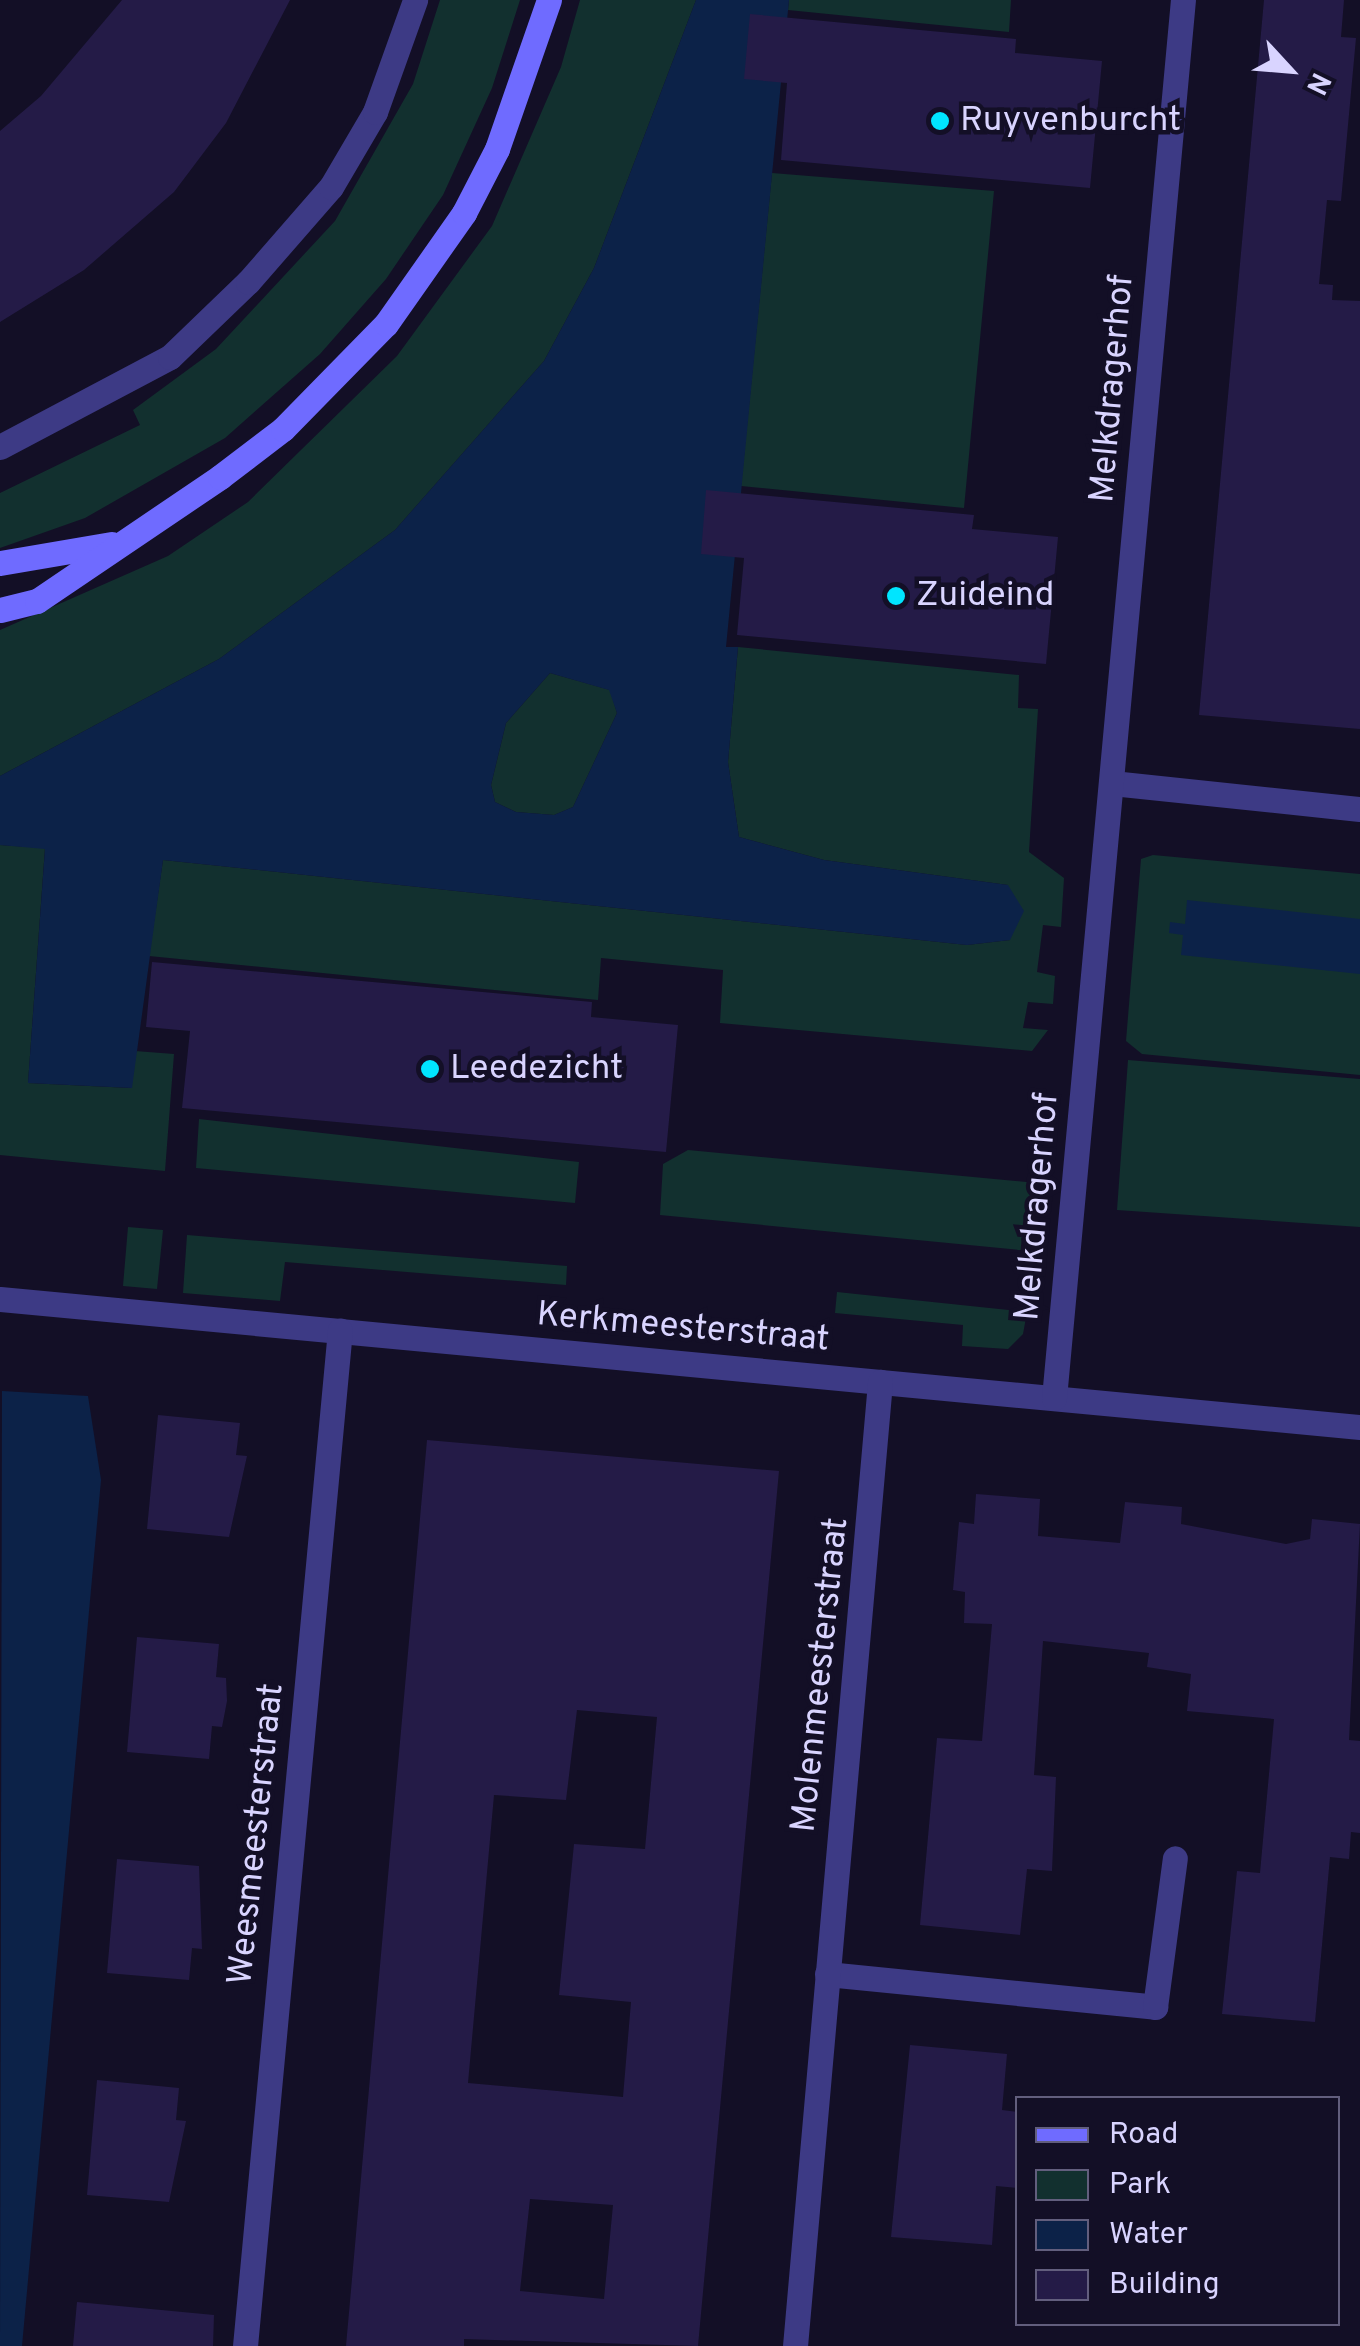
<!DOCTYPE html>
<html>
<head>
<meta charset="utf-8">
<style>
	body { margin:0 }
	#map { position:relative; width:1360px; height:2346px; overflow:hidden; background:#130f26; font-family:Overpass,sans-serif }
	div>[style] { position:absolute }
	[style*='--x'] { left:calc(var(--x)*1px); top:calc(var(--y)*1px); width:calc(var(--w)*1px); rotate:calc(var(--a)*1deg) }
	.green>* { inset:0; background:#12302f }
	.water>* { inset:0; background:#0c2248 }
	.building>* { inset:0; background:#241b47 }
	.street>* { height:25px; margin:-12.5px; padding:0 12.5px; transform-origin:12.5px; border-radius:12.5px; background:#3d3a85 }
	.secondary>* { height:25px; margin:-12.5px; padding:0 12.5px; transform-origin:12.5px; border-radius:12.5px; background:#6f6bff }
	.dots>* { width:28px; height:28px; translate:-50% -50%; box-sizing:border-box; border:5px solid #130f26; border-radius:50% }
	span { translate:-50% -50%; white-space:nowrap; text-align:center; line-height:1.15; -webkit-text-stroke:9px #130f26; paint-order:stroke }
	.poi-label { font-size:35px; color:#d9d4ff }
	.left { translate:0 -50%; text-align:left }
	.street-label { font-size:35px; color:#d9d4ff }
	.legend { position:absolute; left:1015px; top:2096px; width:325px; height:230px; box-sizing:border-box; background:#130f26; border:2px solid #625e7d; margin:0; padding:12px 18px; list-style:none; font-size:30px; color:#d9d4ff }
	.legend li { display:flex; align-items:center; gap:20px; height:50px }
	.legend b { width:50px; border:2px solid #625e7d }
	.north { position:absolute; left:1240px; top:20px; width:100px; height:100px; -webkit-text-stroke:8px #130f26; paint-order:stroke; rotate:116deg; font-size:28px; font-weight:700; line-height:40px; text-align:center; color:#d9d4ff }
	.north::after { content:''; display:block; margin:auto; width:35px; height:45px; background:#d9d4ff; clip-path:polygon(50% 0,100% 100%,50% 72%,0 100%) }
</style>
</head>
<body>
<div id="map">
	<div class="green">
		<div style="clip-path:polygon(440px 0,520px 0,492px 88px,443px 195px,386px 279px,320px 354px,225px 438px,85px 518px,0 548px,0 493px,140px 425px,133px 410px,216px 349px,335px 221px,413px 84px)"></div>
		<div style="clip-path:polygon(580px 0,696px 0,594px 268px,544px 361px,395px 530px,219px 659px,0 776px,0 630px,168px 556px,248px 502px,397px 356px,492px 226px,561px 67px)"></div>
		<div style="clip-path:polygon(789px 0,1011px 0,1009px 32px,788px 10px)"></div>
		<div style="clip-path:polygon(772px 173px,994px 191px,964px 508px,741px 486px)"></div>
		<div style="clip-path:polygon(738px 647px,1019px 675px,1018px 708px,1038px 709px,1029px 852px,1064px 878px,1061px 927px,1043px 925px,1037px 972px,1055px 976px,1053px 1004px,1028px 1002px,1023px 1028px,1048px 1030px,1032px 1051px,720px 1023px,723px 970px,601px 958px,598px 1000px,149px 956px,163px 860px,967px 945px,1010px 940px,1008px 885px,824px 860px,739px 837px,728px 762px)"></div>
		<div style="clip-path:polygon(550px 673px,610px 690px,617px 713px,573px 807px,554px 815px,516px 812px,495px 802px,491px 785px,506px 723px)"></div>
		<div style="clip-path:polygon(0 845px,45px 848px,28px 1083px,131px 1088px,135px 1051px,174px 1054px,165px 1171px,0 1155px)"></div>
		<div style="clip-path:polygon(1153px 855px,1360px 874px,1360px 1075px,1142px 1054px,1126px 1041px,1141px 859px)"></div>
		<div style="clip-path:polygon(1128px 1060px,1360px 1079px,1360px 1227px,1117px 1210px)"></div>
		<div style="clip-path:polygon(199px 1119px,579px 1162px,575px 1203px,196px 1168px)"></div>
		<div style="clip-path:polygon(688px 1150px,1037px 1183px,1030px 1251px,660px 1215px,663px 1164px)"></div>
		<div style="clip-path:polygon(128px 1227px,163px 1230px,157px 1289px,123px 1286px)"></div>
		<div style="clip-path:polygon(187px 1235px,567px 1266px,566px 1285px,285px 1262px,280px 1301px,183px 1293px)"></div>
		<div style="clip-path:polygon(837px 1292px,1027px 1312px,1023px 1334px,1008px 1349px,962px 1346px,963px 1325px,835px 1313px)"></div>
	</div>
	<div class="water">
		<div style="clip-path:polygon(evenodd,696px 0,789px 0,726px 647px,738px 647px,728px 762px,739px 837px,824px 860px,1008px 885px,1024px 911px,1010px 940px,967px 945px,163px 860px,132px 1088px,28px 1083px,45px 849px,0 845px,0 776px,219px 659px,395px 530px,544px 361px,594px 268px,696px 0,550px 673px,609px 690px,617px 713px,573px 807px,554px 815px,516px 812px,495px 802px,491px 785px,506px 723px,550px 673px)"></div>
		<div style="clip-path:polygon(1187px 900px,1360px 919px,1360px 974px,1181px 955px,1183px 935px,1169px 933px,1170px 922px,1185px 924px)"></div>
		<div style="clip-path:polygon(2px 1391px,88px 1396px,101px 1480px,22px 2346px,0 2346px)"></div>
	</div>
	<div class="building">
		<div style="clip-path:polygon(122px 0,290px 0,226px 123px,174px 192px,84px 270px,0 322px,0 131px,41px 96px)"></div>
		<div style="clip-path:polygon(1264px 0,1344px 0,1341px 37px,1356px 38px,1341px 201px,1327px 200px,1319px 284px,1333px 285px,1332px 300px,1360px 301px,1360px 729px,1199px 715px)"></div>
		<div style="clip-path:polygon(750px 14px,1016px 39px,1015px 53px,1102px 61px,1090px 188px,781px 160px,787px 83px,744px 79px)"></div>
		<div style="clip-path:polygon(706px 490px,974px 515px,972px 529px,1058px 537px,1046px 664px,737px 635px,744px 558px,701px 554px)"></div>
		<div style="clip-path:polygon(152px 962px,592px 1002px,591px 1017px,678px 1025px,666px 1152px,182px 1108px,190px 1031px,146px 1027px)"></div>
		<div style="clip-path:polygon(158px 1415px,240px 1423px,236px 1455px,247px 1456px,229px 1537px,147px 1529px)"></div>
		<div style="clip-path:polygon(evenodd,427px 1440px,779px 1471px,698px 2346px,464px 2339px,464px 2346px,346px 2346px,427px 1440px,577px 1710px,657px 1717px,645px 1849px,574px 1844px,566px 1924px,559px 1995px,631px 2002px,623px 2097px,468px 2083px,494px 1795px,566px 1800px,577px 1710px,427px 1440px,530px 2199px,613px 2205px,604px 2299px,520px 2291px,530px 2199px)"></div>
		<div style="clip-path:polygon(976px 1494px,1040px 1499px,1038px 1536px,1120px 1543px,1125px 1502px,1182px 1507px,1181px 1524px,1286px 1544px,1310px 1539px,1312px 1519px,1360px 1524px,1349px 1740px,1360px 1741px,1360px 1833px,1351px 1832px,1349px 1859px,1330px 1857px,1315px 2022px,1222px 2014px,1237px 1871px,1260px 1873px,1274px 1719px,1187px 1711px,1191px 1674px,1147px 1667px,1149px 1653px,1043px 1641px,1034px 1775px,1056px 1777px,1052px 1871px,1027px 1869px,1020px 1935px,920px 1925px,937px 1738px,982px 1741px,992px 1624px,964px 1623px,965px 1592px,953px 1590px,959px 1522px,974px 1524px)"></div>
		<div style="clip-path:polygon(137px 1637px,219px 1644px,216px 1677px,226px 1678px,227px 1701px,222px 1727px,212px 1726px,209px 1759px,127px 1752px)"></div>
		<div style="clip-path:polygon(117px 1859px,199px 1866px,202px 1949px,192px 1948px,189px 1980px,107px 1973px)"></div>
		<div style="clip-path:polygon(910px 2045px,1007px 2054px,1002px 2110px,1018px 2112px,1018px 2188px,996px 2186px,992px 2245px,891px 2237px)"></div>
		<div style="clip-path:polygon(97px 2080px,179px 2088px,176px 2120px,186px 2121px,169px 2202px,87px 2195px)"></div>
		<div style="clip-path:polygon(77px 2302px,214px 2315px,213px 2346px,73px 2346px)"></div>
	</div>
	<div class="street">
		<div style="--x:0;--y:447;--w:192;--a:-27.9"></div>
		<div style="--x:170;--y:357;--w:108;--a:-43.9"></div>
		<div style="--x:248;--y:282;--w:126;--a:-48.9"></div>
		<div style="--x:331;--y:187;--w:87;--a:-59.6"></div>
		<div style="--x:375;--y:112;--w:119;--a:-70.3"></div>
		<div style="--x:1112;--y:783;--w:249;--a:6"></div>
		<div style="--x:0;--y:1299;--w:1366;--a:5.38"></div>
		<div style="--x:1054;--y:1398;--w:1404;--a:-84.73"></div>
		<div style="--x:827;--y:1974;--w:330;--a:5.7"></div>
		<div style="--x:1155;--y:2007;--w:150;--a:-82.4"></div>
		<div style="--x:245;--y:2346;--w:1020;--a:-84.66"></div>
		<div style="--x:795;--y:2346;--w:968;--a:-84.96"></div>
	</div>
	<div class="secondary">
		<div style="--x:0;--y:563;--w:113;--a:-9.7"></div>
		<div style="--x:0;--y:610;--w:38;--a:-14"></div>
		<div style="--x:37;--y:601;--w:221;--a:-34.1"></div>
		<div style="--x:220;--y:477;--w:79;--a:-37.3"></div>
		<div style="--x:283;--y:429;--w:147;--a:-45.6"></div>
		<div style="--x:386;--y:324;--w:136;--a:-54.9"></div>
		<div style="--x:464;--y:213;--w:72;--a:-62.7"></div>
		<div style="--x:497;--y:149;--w:158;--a:-70.8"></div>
	</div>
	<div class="dots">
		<div style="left:940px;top:121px;background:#00e5ff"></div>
		<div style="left:896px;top:596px;background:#00e5ff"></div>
		<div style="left:430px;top:1069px;background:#00e5ff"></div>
	</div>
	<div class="poi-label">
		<span class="left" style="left:960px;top:121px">Ruyvenburcht</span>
		<span class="left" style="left:916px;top:596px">Zuideind</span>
		<span class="left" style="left:450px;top:1069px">Leedezicht</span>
	</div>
	<div class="street-label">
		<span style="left:1113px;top:389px;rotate:-85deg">Melkdragerhof</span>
		<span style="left:1038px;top:1207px;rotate:-85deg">Melkdragerhof</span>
		<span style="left:683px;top:1328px;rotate:5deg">Kerkmeesterstraat</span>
		<span style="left:821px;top:1675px;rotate:-84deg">Molenmeesterstraat</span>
		<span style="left:257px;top:1834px;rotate:-84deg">Weesmeesterstraat</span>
	</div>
	<ul class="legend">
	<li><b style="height:12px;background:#6f6bff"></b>Road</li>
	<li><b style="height:28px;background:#12302f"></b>Park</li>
	<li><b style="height:28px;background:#0c2248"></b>Water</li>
	<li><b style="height:28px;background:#241b47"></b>Building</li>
	</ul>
	<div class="north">N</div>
</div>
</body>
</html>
